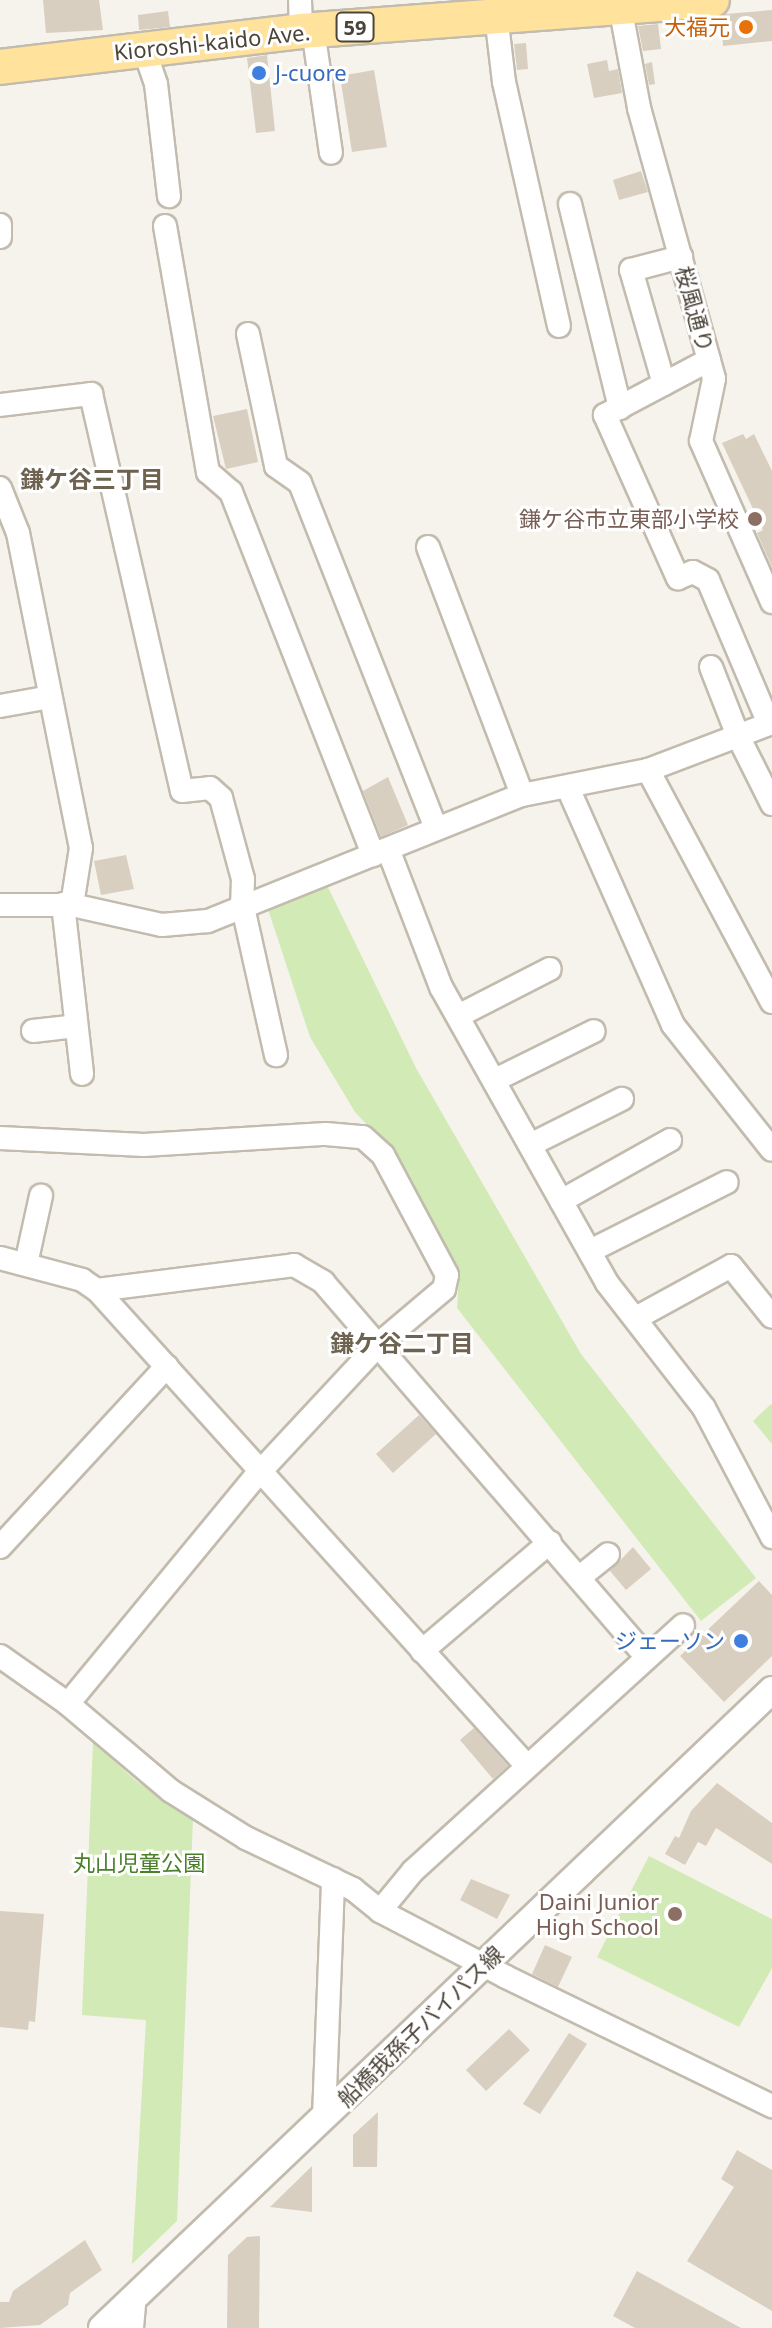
<!DOCTYPE html>
<html>
<head>
<meta charset="utf-8">
<style>
	body { margin:0 }
	#map { position:relative; width:772px; height:2328px; overflow:hidden; background:#f6f3ec; font-family:"Noto Sans","Noto Sans JP",sans-serif }
	div>[style] { position:absolute }
	[style*='--x'] { left:calc(var(--x)*1px); top:calc(var(--y)*1px); width:calc(var(--w)*1px); rotate:calc(var(--a)*1deg) }
	.green>* { inset:0; background:#d2eab5 }
	.building>* { inset:0; background:#d8cfc1 }
	.roads { filter:drop-shadow(2px 0 #c2bbae) drop-shadow(-2px 0 #c2bbae) drop-shadow(0 2px #c2bbae) drop-shadow(0 -2px #c2bbae) }
	.minor>* { height:22px; margin:-11px; padding:0 11px; transform-origin:11px; border-radius:11px; background:#fff }
	.tertiary>* { height:26px; margin:-13px; padding:0 13px; transform-origin:13px; border-radius:13px; background:#fff }
	.primary>* { height:34px; margin:-17px; padding:0 17px; transform-origin:17px; border-radius:17px; background:#ffe39c }
	.dots>* { width:22px; height:22px; translate:-50% -50%; box-sizing:border-box; border:4px solid #fff; border-radius:50% }
	span { translate:-50% -50%; white-space:nowrap; text-align:center; line-height:1.15; -webkit-text-stroke:6px #fff; paint-order:stroke }
	.shield-label span { padding:2px 6px; background:#fff; border:2px solid; border-radius:6px; -webkit-text-stroke-width:0 }
	.shield-label { font-size:20px; color:#4b4439; font-weight:700 }
	.food-label { font-size:22px; color:#c56008 }
	.right { translate:-100% -50%; text-align:right }
	.street-label { font-size:22px; color:#4b4439 }
	.shop-label { font-size:22px; color:#366cbe }
	.left { translate:0 -50%; text-align:left }
	.education-label { font-size:22px; color:#785e54 }
	.park-label { font-size:22px; color:#4a7f2a }
	.neighbourhood-label { font-size:24px; color:#6e6250; font-weight:700 }
</style>
</head>
<body>
<div id="map">
	<div class="green">
		<div style="clip-path:polygon(324px 879px,416px 1068px,581px 1354px,756px 1578px,701px 1621px,457px 1308px,459px 1274px,392px 1151px,355px 1112px,310px 1037px,266px 903px)"></div>
		<div style="clip-path:polygon(771px 1404px,772px 1406px,772px 1444px,753px 1421px)"></div>
		<div style="clip-path:polygon(93px 1742px,135px 1780px,193px 1819px,177px 2221px,132px 2264px,146px 2020px,82px 2015px)"></div>
		<div style="clip-path:polygon(649px 1856px,772px 1919px,772px 1968px,739px 2027px,597px 1957px)"></div>
	</div>
	<div class="building">
		<div style="clip-path:polygon(43px 0,99px 0,103px 30px,46px 33px)"></div>
		<div style="clip-path:polygon(772px 10px,772px 41px,723px 46px,721px 17px,726px 14px)"></div>
		<div style="clip-path:polygon(168px 11px,170px 27px,139px 30px,138px 15px)"></div>
		<div style="clip-path:polygon(658px 24px,661px 49px,643px 51px,638px 26px)"></div>
		<div style="clip-path:polygon(526px 43px,528px 69px,517px 70px,514px 44px)"></div>
		<div style="clip-path:polygon(267px 55px,275px 131px,256px 133px,247px 58px)"></div>
		<div style="clip-path:polygon(607px 60px,609px 71px,618px 69px,622px 93px,594px 98px,587px 64px)"></div>
		<div style="clip-path:polygon(652px 62px,655px 84px,649px 85px,645px 64px)"></div>
		<div style="clip-path:polygon(374px 70px,387px 147px,352px 152px,340px 76px)"></div>
		<div style="clip-path:polygon(641px 171px,648px 192px,619px 200px,613px 180px)"></div>
		<div style="clip-path:polygon(247px 409px,258px 462px,226px 469px,213px 416px)"></div>
		<div style="clip-path:polygon(743px 434px,746px 439px,754px 434px,772px 471px,772px 567px,757px 533px,763px 530px,722px 443px)"></div>
		<div style="clip-path:polygon(388px 777px,408px 825px,381px 837px,363px 791px)"></div>
		<div style="clip-path:polygon(126px 855px,134px 889px,101px 895px,94px 861px)"></div>
		<div style="clip-path:polygon(419px 1415px,436px 1434px,393px 1473px,376px 1454px)"></div>
		<div style="clip-path:polygon(633px 1547px,651px 1569px,626px 1590px,610px 1571px)"></div>
		<div style="clip-path:polygon(759px 1581px,772px 1595px,772px 1656px,724px 1702px,680px 1656px)"></div>
		<div style="clip-path:polygon(474px 1728px,508px 1766px,493px 1779px,460px 1740px)"></div>
		<div style="clip-path:polygon(717px 1783px,772px 1823px,772px 1864px,716px 1828px,706px 1846px,698px 1842px,685px 1865px,665px 1854px,675px 1836px,679px 1838px,691px 1811px)"></div>
		<div style="clip-path:polygon(471px 1879px,510px 1895px,497px 1919px,460px 1900px)"></div>
		<div style="clip-path:polygon(0 1911px,44px 1914px,35px 2022px,29px 2021px,28px 2030px,0 2027px)"></div>
		<div style="clip-path:polygon(545px 1945px,572px 1957px,558px 1987px,532px 1974px)"></div>
		<div style="clip-path:polygon(509px 2029px,530px 2050px,486px 2091px,466px 2070px)"></div>
		<div style="clip-path:polygon(569px 2033px,587px 2044px,540px 2114px,523px 2104px)"></div>
		<div style="clip-path:polygon(378px 2112px,377px 2167px,353px 2167px,353px 2135px)"></div>
		<div style="clip-path:polygon(737px 2150px,772px 2170px,772px 2311px,687px 2261px,734px 2187px,721px 2179px)"></div>
		<div style="clip-path:polygon(312px 2166px,312px 2212px,270px 2207px)"></div>
		<div style="clip-path:polygon(260px 2236px,259px 2328px,227px 2328px,228px 2255px,247px 2237px)"></div>
		<div style="clip-path:polygon(85px 2240px,102px 2270px,70px 2293px,68px 2305px,40px 2325px,0 2328px,0 2302px,9px 2302px,13px 2291px)"></div>
		<div style="clip-path:polygon(637px 2271px,741px 2328px,635px 2328px,613px 2316px)"></div>
	</div>
	<div class="roads">
		<div class="minor">
			<div style="--x:300;--y:0;--w:31;--a:88"></div>
			<div style="--x:620;--y:6;--w:104;--a:79.4"></div>
			<div style="--x:639;--y:108;--w:281;--a:74.5"></div>
			<div style="--x:714;--y:379;--w:63;--a:101.8"></div>
			<div style="--x:701;--y:441;--w:176;--a:66.2"></div>
			<div style="--x:496;--y:15;--w:67;--a:83.2"></div>
			<div style="--x:504;--y:82;--w:250;--a:77.3"></div>
			<div style="--x:313;--y:30;--w:124;--a:81.7"></div>
			<div style="--x:144;--y:49;--w:37;--a:71"></div>
			<div style="--x:156;--y:84;--w:113;--a:83.4"></div>
			<div style="--x:570;--y:204;--w:210;--a:76.2"></div>
			<div style="--x:0;--y:225;--w:12;--a:90"></div>
			<div style="--x:165;--y:226;--w:250;--a:80.1"></div>
			<div style="--x:208;--y:472;--w:30;--a:41"></div>
			<div style="--x:231;--y:492;--w:390;--a:68.6"></div>
			<div style="--x:248;--y:334;--w:135;--a:78"></div>
			<div style="--x:276;--y:466;--w:29;--a:35"></div>
			<div style="--x:300;--y:483;--w:371;--a:68.5"></div>
			<div style="--x:709;--y:360;--w:118;--a:152.1"></div>
			<div style="--x:605;--y:415;--w:179;--a:65.9"></div>
			<div style="--x:678;--y:578;--w:16;--a:-22"></div>
			<div style="--x:693;--y:572;--w:17;--a:28"></div>
			<div style="--x:708;--y:580;--w:156;--a:67"></div>
			<div style="--x:664;--y:384;--w:119;--a:-106.1"></div>
			<div style="--x:631;--y:270;--w:52;--a:-14.6"></div>
			<div style="--x:0;--y:405;--w:92;--a:-6.9"></div>
			<div style="--x:91;--y:394;--w:407;--a:77.1"></div>
			<div style="--x:182;--y:791;--w:28;--a:-6"></div>
			<div style="--x:210;--y:788;--w:15;--a:42"></div>
			<div style="--x:221;--y:798;--w:84;--a:74.8"></div>
			<div style="--x:243;--y:879;--w:24;--a:92"></div>
			<div style="--x:242;--y:903;--w:156;--a:77.4"></div>
			<div style="--x:0;--y:488;--w:48;--a:68.2"></div>
			<div style="--x:18;--y:533;--w:321;--a:78.7"></div>
			<div style="--x:81;--y:848;--w:58;--a:99"></div>
			<div style="--x:428;--y:547;--w:265;--a:69.2"></div>
			<div style="--x:711;--y:667;--w:74;--a:68.6"></div>
			<div style="--x:738;--y:736;--w:76;--a:63.4"></div>
			<div style="--x:0;--y:706;--w:51;--a:-10.2"></div>
			<div style="--x:648;--y:770;--w:263;--a:61.9"></div>
			<div style="--x:568;--y:788;--w:259;--a:66.1"></div>
			<div style="--x:673;--y:1025;--w:159;--a:51.6"></div>
			<div style="--x:388;--y:849;--w:148;--a:69"></div>
			<div style="--x:441;--y:987;--w:339;--a:60.7"></div>
			<div style="--x:607;--y:1283;--w:158;--a:52.2"></div>
			<div style="--x:704;--y:1408;--w:146;--a:62.2"></div>
			<div style="--x:63;--y:904;--w:171;--a:83.6"></div>
			<div style="--x:0;--y:905;--w:72;--a:0"></div>
			<div style="--x:72;--y:905;--w:92;--a:12.5"></div>
			<div style="--x:162;--y:925;--w:46;--a:-5"></div>
			<div style="--x:208;--y:921;--w:338;--a:-21.9"></div>
			<div style="--x:522;--y:795;--w:128;--a:-11.2"></div>
			<div style="--x:648;--y:770;--w:133;--a:-20.8"></div>
			<div style="--x:458;--y:1016;--w:103;--a:-27.1"></div>
			<div style="--x:33;--y:1031;--w:43;--a:-6.6"></div>
			<div style="--x:495;--y:1080;--w:110;--a:-26.3"></div>
			<div style="--x:0;--y:1138;--w:144;--a:2.8"></div>
			<div style="--x:144;--y:1145;--w:182;--a:-3.5"></div>
			<div style="--x:326;--y:1134;--w:37;--a:5"></div>
			<div style="--x:363;--y:1137;--w:27;--a:42"></div>
			<div style="--x:383;--y:1155;--w:136;--a:61.9"></div>
			<div style="--x:447;--y:1275;--w:14;--a:102"></div>
			<div style="--x:444;--y:1289;--w:84;--a:139.8"></div>
			<div style="--x:380;--y:1343;--w:183;--a:133"></div>
			<div style="--x:255;--y:1477;--w:294;--a:129.5"></div>
			<div style="--x:530;--y:1145;--w:103;--a:-26.6"></div>
			<div style="--x:561;--y:1201;--w:125;--a:-29.2"></div>
			<div style="--x:590;--y:1251;--w:153;--a:-26.7"></div>
			<div style="--x:0;--y:1258;--w:85;--a:15"></div>
			<div style="--x:82;--y:1280;--w:18;--a:34"></div>
			<div style="--x:97;--y:1290;--w:199;--a:-7.2"></div>
			<div style="--x:294;--y:1265;--w:34;--a:30"></div>
			<div style="--x:323;--y:1282;--w:496;--a:49.2"></div>
			<div style="--x:26;--y:1264;--w:70;--a:-77.6"></div>
			<div style="--x:97;--y:1290;--w:641;--a:47.91"></div>
			<div style="--x:636;--y:1318;--w:108;--a:-28.7"></div>
			<div style="--x:731;--y:1266;--w:65;--a:51.2"></div>
			<div style="--x:0;--y:1547;--w:246;--a:-47.3"></div>
			<div style="--x:580;--y:1577;--w:36;--a:-39"></div>
			<div style="--x:422;--y:1651;--w:168;--a:-40.4"></div>
			<div style="--x:0;--y:1656;--w:83;--a:35.2"></div>
			<div style="--x:68;--y:1704;--w:135;--a:40.2"></div>
			<div style="--x:171;--y:1791;--w:89;--a:32.1"></div>
			<div style="--x:246;--y:1838;--w:119;--a:25.5"></div>
			<div style="--x:353;--y:1889;--w:35;--a:39"></div>
			<div style="--x:380;--y:1911;--w:142;--a:27.6"></div>
			<div style="--x:506;--y:1977;--w:296;--a:25.9"></div>
			<div style="--x:380;--y:1911;--w:52;--a:-50.5"></div>
			<div style="--x:413;--y:1871;--w:365;--a:-42.3"></div>
			<div style="--x:324;--y:2117;--w:238;--a:-87.8"></div>
			<div style="--x:132;--y:2328;--w:32;--a:-85"></div>
		</div>
		<div class="tertiary">
			<div style="--x:102;--y:2328;--w:925;--a:-43.6"></div>
		</div>
		<div class="primary">
			<div style="--x:0;--y:67;--w:303;--a:-6.8"></div>
			<div style="--x:301;--y:31;--w:412;--a:-4.3"></div>
		</div>
	</div>
	<div class="dots">
		<div style="left:746px;top:27px;background:#e8710a"></div>
		<div style="left:259px;top:73px;background:#3f7fe0"></div>
		<div style="left:755px;top:519px;background:#8d6e63"></div>
		<div style="left:741px;top:1641px;background:#3f7fe0"></div>
		<div style="left:675px;top:1914px;background:#8d6e63"></div>
	</div>
	<div class="shield-label">
		<span style="left:355px;top:27px">59</span>
	</div>
	<div class="food-label">
		<span class="right" style="left:730px;top:27px">大福元</span>
	</div>
	<div class="street-label">
		<span style="left:212px;top:42px;rotate:-6deg">Kioroshi-kaido Ave.</span>
		<span style="left:695px;top:309px;rotate:75deg">桜風通り</span>
		<span style="left:420px;top:2026px;rotate:-44deg">船橋我孫子バイパス線</span>
	</div>
	<div class="shop-label">
		<span class="left" style="left:275px;top:73px">J-cuore</span>
		<span class="right" style="left:725px;top:1641px">ジェーソン</span>
	</div>
	<div class="education-label">
		<span class="right" style="left:739px;top:519px">鎌ケ谷市立東部小学校</span>
		<span class="right" style="left:659px;top:1914px">Daini Junior<br>High School</span>
	</div>
	<div class="park-label">
		<span style="left:139px;top:1863px">丸山児童公園</span>
	</div>
	<div class="neighbourhood-label">
		<span style="left:92px;top:479px">鎌ケ谷三丁目</span>
		<span style="left:402px;top:1343px">鎌ケ谷二丁目</span>
	</div>
</div>
</body>
</html>
